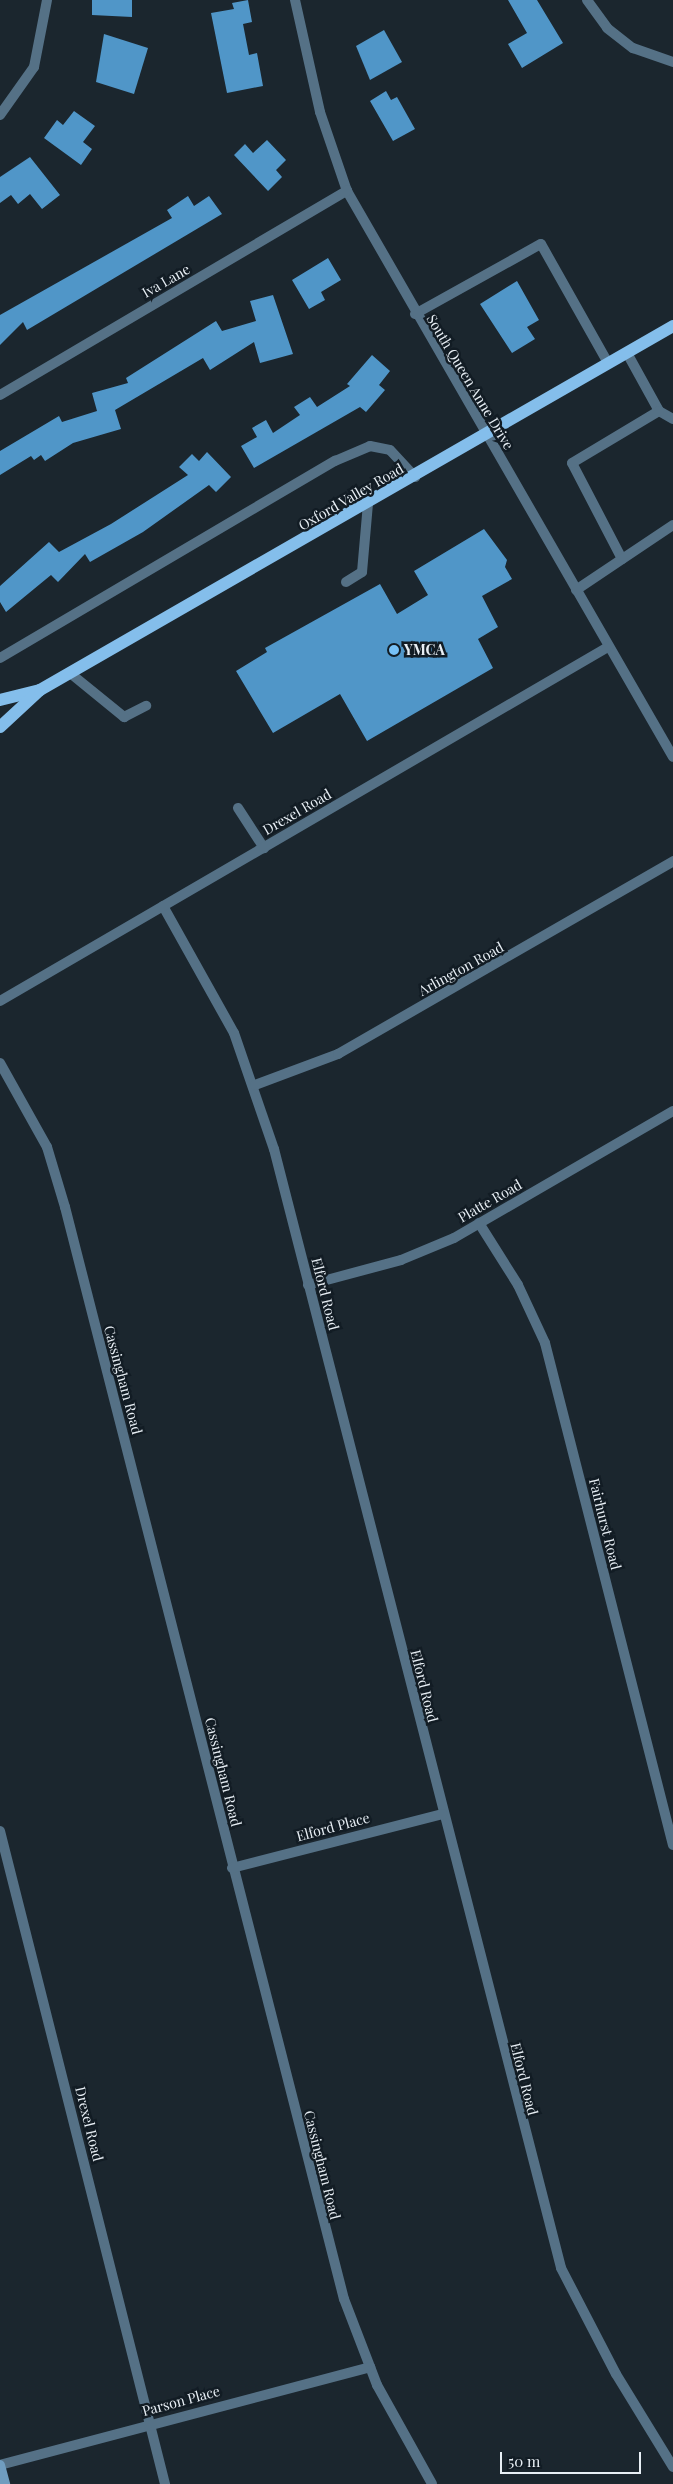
<!DOCTYPE html>
<html>
<head>
<meta charset="utf-8">
<style>
	body { margin:0 }
	#map { position:relative; width:673px; height:2484px; overflow:hidden; background:#1b262e; font-family:"Playfair Display",serif }
	div>[style] { position:absolute }
	[style*='--x'] { left:calc(var(--x)*1px); top:calc(var(--y)*1px); width:calc(var(--w)*1px); rotate:calc(var(--a)*1deg) }
	.building>* { inset:0; background:#5096c8 }
	.service>* { height:10px; margin:-5px; padding:0 5px; transform-origin:5px; border-radius:5px; background:#557186 }
	.minor>* { height:10px; margin:-5px; padding:0 5px; transform-origin:5px; border-radius:5px; background:#557186 }
	.secondary>* { height:10px; margin:-5px; padding:0 5px; transform-origin:5px; border-radius:5px; background:#709dbf }
	.primary>* { height:12px; margin:-6px; padding:0 6px; transform-origin:6px; border-radius:6px; background:#84beeb }
	.dots>* { width:14px; height:14px; translate:-50% -50%; box-sizing:border-box; border:2px solid #121c24; border-radius:50% }
	span { translate:-50% -50%; white-space:nowrap; text-align:center; line-height:1.15; -webkit-text-stroke:5px #121c24; paint-order:stroke }
	.street-label { font-size:14px; color:#e8eff5 }
	.poi-label { font-size:14px; color:#e8eff5; font-weight:700 }
	.left { translate:0 -50%; text-align:left }
	.scale { position:absolute; left:500px; top:2452px; width:141px; height:22px; box-sizing:border-box; border:2px solid #e8eff5; border-top:0; padding-left:6px; font-size:15px; line-height:18px; white-space:nowrap; color:#e8eff5; -webkit-text-stroke:4px #121c24; paint-order:stroke }
</style>
</head>
<body>
<div id="map">
	<div class="building">
		<div style="clip-path:polygon(92px 0,132px 0,132px 17px,92px 15px)"></div>
		<div style="clip-path:polygon(248px 0,252px 22px,243px 24px,249px 55px,257px 53px,263px 86px,227px 93px,211px 13px,234px 9px,232px 3px)"></div>
		<div style="clip-path:polygon(508px 0,537px 0,563px 43px,522px 68px,508px 44px,527px 33px)"></div>
		<div style="clip-path:polygon(384px 30px,402px 62px,370px 80px,356px 46px)"></div>
		<div style="clip-path:polygon(104px 34px,148px 48px,134px 94px,96px 82px)"></div>
		<div style="clip-path:polygon(386px 91px,391px 100px,397px 97px,415px 129px,393px 141px,370px 101px)"></div>
		<div style="clip-path:polygon(74px 111px,95px 126px,83px 142px,92px 149px,81px 165px,44px 138px,57px 120px,63px 125px)"></div>
		<div style="clip-path:polygon(267px 140px,286px 160px,276px 170px,282px 177px,268px 191px,234px 155px,245px 144px,253px 153px)"></div>
		<div style="clip-path:polygon(30px 157px,60px 195px,42px 209px,30px 194px,18px 204px,11px 195px,0 203px,0 177px)"></div>
		<div style="clip-path:polygon(188px 196px,194px 206px,209px 196px,222px 214px,27px 330px,23px 322px,0 345px,0 315px,172px 218px,167px 210px)"></div>
		<div style="clip-path:polygon(328px 258px,341px 280px,321px 292px,325px 300px,309px 309px,292px 280px)"></div>
		<div style="clip-path:polygon(517px 281px,539px 320px,527px 327px,535px 339px,512px 353px,480px 304px)"></div>
		<div style="clip-path:polygon(273px 295px,293px 354px,260px 363px,254px 342px,210px 370px,203px 358px,115px 410px,121px 429px,73px 443px,45px 461px,41px 455px,34px 460px,31px 456px,0 475px,0 451px,59px 416px,62px 422px,97px 411px,92px 393px,128px 383px,126px 378px,216px 321px,222px 331px,256px 321px,250px 301px)"></div>
		<div style="clip-path:polygon(372px 355px,390px 371px,379px 385px,385px 390px,366px 412px,360px 407px,254px 468px,241px 446px,257px 437px,252px 428px,266px 420px,273px 433px,300px 415px,294px 407px,310px 397px,317px 407px,350px 386px,347px 384px)"></div>
		<div style="clip-path:polygon(207px 452px,231px 477px,216px 492px,209px 485px,143px 532px,90px 562px,85px 554px,58px 582px,51px 575px,6px 612px,0 602px,0 586px,49px 542px,59px 552px,111px 524px,188px 475px,179px 467px,192px 454px,199px 461px)"></div>
		<div style="clip-path:polygon(484px 529px,507px 560px,505px 567px,512px 579px,482px 596px,498px 627px,478px 639px,493px 668px,367px 741px,340px 694px,273px 733px,236px 671px,267px 652px,265px 648px,380px 584px,397px 614px,428px 595px,414px 571px)"></div>
	</div>
	<div class="service">
		<div style="--x:415;--y:314;--w:144;--a:-29.1"></div>
		<div style="--x:541;--y:244;--w:137;--a:60.6"></div>
		<div style="--x:627;--y:353;--w:66;--a:61.1"></div>
		<div style="--x:659;--y:411;--w:16;--a:30"></div>
		<div style="--x:622;--y:559;--w:108;--a:-117.5"></div>
		<div style="--x:572;--y:463;--w:101;--a:-30.9"></div>
		<div style="--x:346;--y:582;--w:19;--a:-32"></div>
		<div style="--x:576;--y:590;--w:117;--a:-33.8"></div>
		<div style="--x:0;--y:658;--w:389;--a:-30.5"></div>
		<div style="--x:335;--y:461;--w:38;--a:-23"></div>
		<div style="--x:370;--y:446;--w:20;--a:11"></div>
		<div style="--x:390;--y:450;--w:37;--a:47"></div>
		<div style="--x:124;--y:717;--w:25;--a:-27"></div>
		<div style="--x:238;--y:808;--w:48;--a:57"></div>
	</div>
	<div class="minor">
		<div style="--x:295;--y:0;--w:115;--a:77.4"></div>
		<div style="--x:320;--y:112;--w:83;--a:71.1"></div>
		<div style="--x:347;--y:191;--w:653;--a:60.06"></div>
		<div style="--x:587;--y:0;--w:34;--a:54"></div>
		<div style="--x:607;--y:28;--w:33;--a:38"></div>
		<div style="--x:633;--y:48;--w:42;--a:19.3"></div>
		<div style="--x:0;--y:115;--w:59;--a:-54.7"></div>
		<div style="--x:34;--y:67;--w:68;--a:-79"></div>
		<div style="--x:0;--y:395;--w:403;--a:-30.5"></div>
		<div style="--x:362;--y:572;--w:68;--a:-85"></div>
		<div style="--x:70;--y:673;--w:70;--a:39.2"></div>
		<div style="--x:163;--y:906;--w:145;--a:60.8"></div>
		<div style="--x:234;--y:1033;--w:123;--a:71"></div>
		<div style="--x:274;--y:1149;--w:1155;--a:75.61"></div>
		<div style="--x:561;--y:2268;--w:119;--a:62.6"></div>
		<div style="--x:616;--y:2374;--w:109;--a:58.5"></div>
		<div style="--x:0;--y:1001;--w:704;--a:-30.21"></div>
		<div style="--x:0;--y:1063;--w:96;--a:60.8"></div>
		<div style="--x:47;--y:1147;--w:63;--a:73.3"></div>
		<div style="--x:65;--y:1207;--w:1127;--a:75.67"></div>
		<div style="--x:344;--y:2299;--w:92;--a:69"></div>
		<div style="--x:377;--y:2385;--w:113;--a:60.9"></div>
		<div style="--x:255;--y:1085;--w:89;--a:-20.5"></div>
		<div style="--x:338;--y:1054;--w:387;--a:-29.9"></div>
		<div style="--x:479;--y:1223;--w:73;--a:57.8"></div>
		<div style="--x:518;--y:1285;--w:64;--a:65"></div>
		<div style="--x:545;--y:1343;--w:518;--a:75.7"></div>
		<div style="--x:308;--y:1285;--w:96;--a:-15"></div>
		<div style="--x:401;--y:1260;--w:57;--a:-22.5"></div>
		<div style="--x:454;--y:1238;--w:253;--a:-30.1"></div>
		<div style="--x:0;--y:1831;--w:674;--a:75.82"></div>
		<div style="--x:232;--y:1868;--w:217;--a:-14.4"></div>
		<div style="--x:0;--y:2465;--w:383;--a:-14.8"></div>
	</div>
	<div class="secondary">
		<div style="--x:0;--y:2465;--w:20;--a:75"></div>
	</div>
	<div class="primary">
		<div style="--x:0;--y:700;--w:41;--a:-14"></div>
		<div style="--x:0;--y:727;--w:54;--a:-42.8"></div>
		<div style="--x:40;--y:690;--w:730;--a:-29.9"></div>
	</div>
	<div class="dots">
		<div style="left:394px;top:650px;background:#76c0f6"></div>
	</div>
	<div class="street-label">
		<span style="left:166px;top:281px;rotate:-30deg">Iva Lane</span>
		<span style="left:470px;top:382px;rotate:59deg">South Queen Anne Drive</span>
		<span style="left:351px;top:497px;rotate:-30deg">Oxford Valley Road</span>
		<span style="left:297px;top:812px;rotate:-30deg">Drexel Road</span>
		<span style="left:461px;top:969px;rotate:-29deg">Arlington Road</span>
		<span style="left:490px;top:1201px;rotate:-30deg">Platte Road</span>
		<span style="left:325px;top:1294px;rotate:76deg">Elford Road</span>
		<span style="left:123px;top:1380px;rotate:75deg">Cassingham Road</span>
		<span style="left:605px;top:1524px;rotate:76deg">Fairhurst Road</span>
		<span style="left:424px;top:1686px;rotate:76deg">Elford Road</span>
		<span style="left:223px;top:1772px;rotate:76deg">Cassingham Road</span>
		<span style="left:333px;top:1827px;rotate:-15deg">Elford Place</span>
		<span style="left:524px;top:2079px;rotate:76deg">Elford Road</span>
		<span style="left:89px;top:2124px;rotate:76deg">Drexel Road</span>
		<span style="left:322px;top:2165px;rotate:76deg">Cassingham Road</span>
		<span style="left:181px;top:2401px;rotate:-15deg">Parson Place</span>
	</div>
	<div class="poi-label">
		<span class="left" style="left:404px;top:650px">YMCA</span>
	</div>
	<div class="scale">50 m</div>
</div>
</body>
</html>
